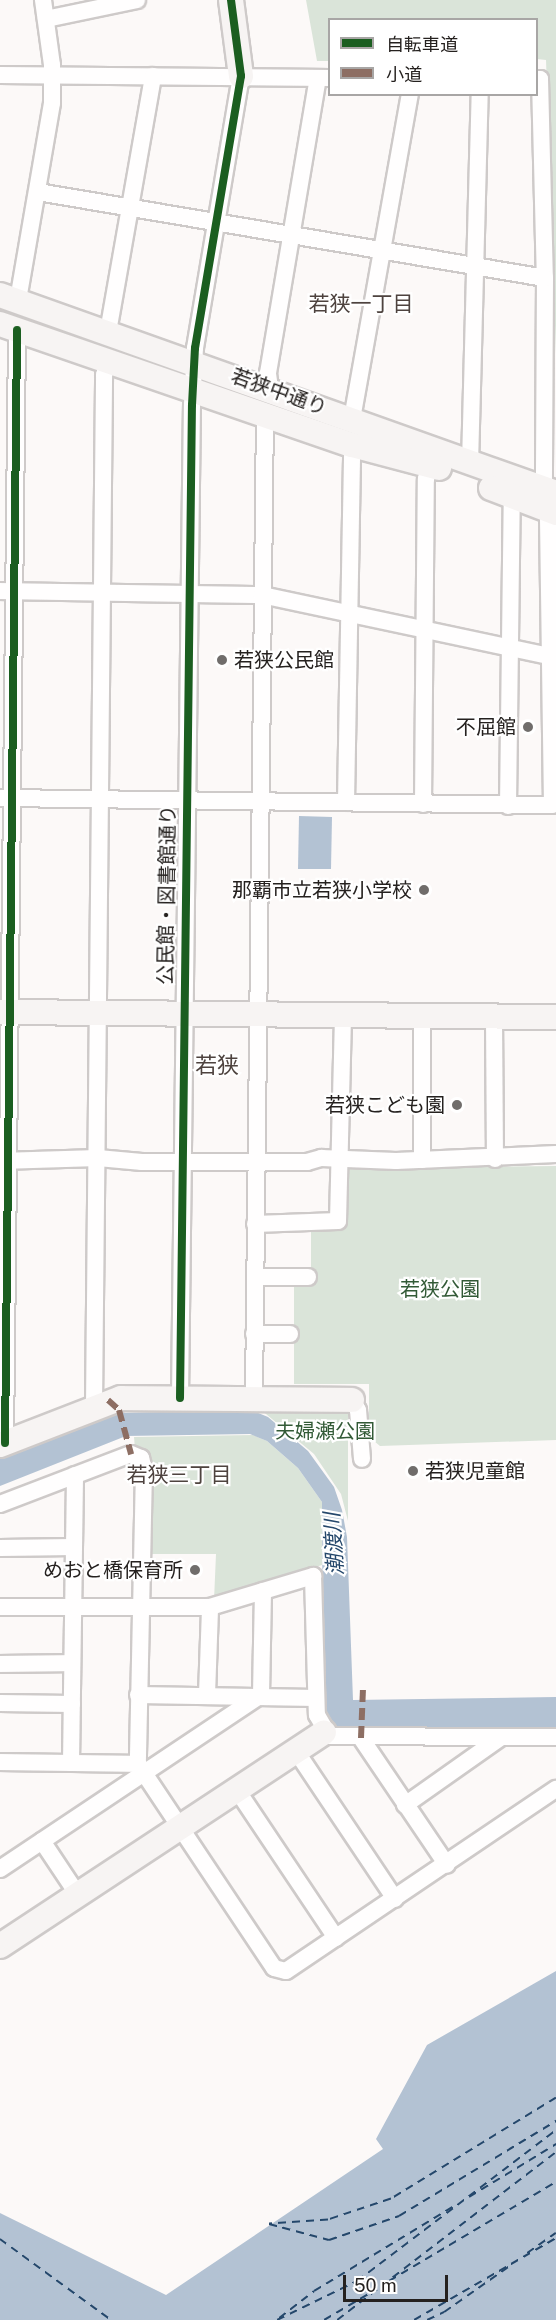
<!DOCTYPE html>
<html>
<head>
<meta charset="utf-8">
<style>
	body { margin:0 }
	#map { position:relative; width:556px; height:2320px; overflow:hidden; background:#fcf9f8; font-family:"Public Sans","Noto Sans JP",sans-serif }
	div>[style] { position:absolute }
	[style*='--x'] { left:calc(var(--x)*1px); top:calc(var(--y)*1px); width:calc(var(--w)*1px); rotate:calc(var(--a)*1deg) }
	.green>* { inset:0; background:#dae4d9 }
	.water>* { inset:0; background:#b3c2d3 }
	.ferry>* { height:1.5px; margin-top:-0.75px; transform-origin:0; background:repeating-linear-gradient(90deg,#24476b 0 8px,transparent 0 14px) }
	.roads { filter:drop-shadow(2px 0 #cecac9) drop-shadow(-2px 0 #cecac9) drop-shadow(0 2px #cecac9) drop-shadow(0 -2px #cecac9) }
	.street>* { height:16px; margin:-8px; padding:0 8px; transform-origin:8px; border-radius:8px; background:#fffefe }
	.secondary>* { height:24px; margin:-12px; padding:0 12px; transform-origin:12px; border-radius:12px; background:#f7f4f3 }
	.quiet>* { height:6px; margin-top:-3px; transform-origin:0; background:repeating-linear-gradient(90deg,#8d6e63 0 12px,transparent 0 18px) }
	.cycleway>* { height:8px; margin:-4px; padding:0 4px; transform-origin:4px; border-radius:4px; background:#1b5e20 }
	.dots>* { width:16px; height:16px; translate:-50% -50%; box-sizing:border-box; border:3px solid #fff; border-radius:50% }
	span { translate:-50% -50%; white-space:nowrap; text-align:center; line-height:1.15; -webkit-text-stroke:4.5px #fff; paint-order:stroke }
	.street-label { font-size:20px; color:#25211f }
	.poi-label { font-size:20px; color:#25211f }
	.left { translate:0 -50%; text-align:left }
	.right { translate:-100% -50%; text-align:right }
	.park-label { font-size:20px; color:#325a36 }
	.neighbourhood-label { font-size:21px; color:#4e433f }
	.water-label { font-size:21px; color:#24476b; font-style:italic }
	.quarter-label { font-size:22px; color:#4e433f }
	.legend { position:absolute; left:328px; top:18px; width:210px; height:78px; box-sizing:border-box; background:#fff; border:2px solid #a8a6a5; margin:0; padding:8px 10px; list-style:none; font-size:18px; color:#25211f }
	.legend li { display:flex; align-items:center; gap:12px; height:30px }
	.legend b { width:30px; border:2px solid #a8a6a5 }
	.scale { position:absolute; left:343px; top:2275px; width:105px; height:27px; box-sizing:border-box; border:3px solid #25211f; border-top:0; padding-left:8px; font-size:18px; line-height:21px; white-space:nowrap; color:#25211f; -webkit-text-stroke:4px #fff; paint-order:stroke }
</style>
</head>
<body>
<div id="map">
	<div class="green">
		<div style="clip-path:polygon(306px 0,556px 0,556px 354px,546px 60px,537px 59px,536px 20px,330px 20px,329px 61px,317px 61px)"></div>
		<div style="clip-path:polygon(556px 1166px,556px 1440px,380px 1446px,369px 1437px,369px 1384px,294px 1384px,294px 1282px,311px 1281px,311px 1225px,344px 1223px,345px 1176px,349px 1168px)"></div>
		<div style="clip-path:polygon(343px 1407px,348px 1413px,348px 1521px,341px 1494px,314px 1454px,260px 1409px)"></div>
		<div style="clip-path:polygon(253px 1435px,267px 1441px,298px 1468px,322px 1502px,322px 1565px,214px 1600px,216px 1554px,152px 1554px,151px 1462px,135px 1449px,134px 1437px)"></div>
	</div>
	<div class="water">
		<div style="clip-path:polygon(299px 816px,332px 817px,331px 869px,298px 869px)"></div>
		<div style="clip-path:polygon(251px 1410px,268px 1417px,308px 1451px,334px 1487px,342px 1510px,347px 1537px,353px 1700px,556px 1697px,556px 1728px,347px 1731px,332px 1724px,323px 1710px,322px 1502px,298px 1468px,267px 1441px,250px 1434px,126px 1436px,0 1486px,0 1459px,117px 1413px)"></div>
		<div style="clip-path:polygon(556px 1971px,556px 2320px,0 2320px,0 2213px,166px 2295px,383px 2149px,376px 2139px,427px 2045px)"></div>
	</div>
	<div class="ferry">
		<div style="--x:556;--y:2098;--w:193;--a:148.5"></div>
		<div style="--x:391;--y:2199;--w:66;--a:161.6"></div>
		<div style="--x:328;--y:2220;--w:59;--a:176.1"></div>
		<div style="--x:269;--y:2224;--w:62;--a:14.9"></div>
		<div style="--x:329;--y:2240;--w:74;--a:-18.9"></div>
		<div style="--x:399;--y:2216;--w:184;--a:-31.2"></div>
		<div style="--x:469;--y:2197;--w:102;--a:-31.3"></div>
		<div style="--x:0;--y:2239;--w:137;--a:36.1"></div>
		<div style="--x:527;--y:2253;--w:35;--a:-35"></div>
		<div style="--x:389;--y:2281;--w:194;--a:-30.7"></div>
		<div style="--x:279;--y:2318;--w:44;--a:-37.6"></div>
		<div style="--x:314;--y:2291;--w:162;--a:-31.3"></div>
		<div style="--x:277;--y:2320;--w:89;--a:-26"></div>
		<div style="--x:357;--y:2281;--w:250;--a:-37.2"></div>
		<div style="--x:324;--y:2320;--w:59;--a:-30.5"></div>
		<div style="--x:337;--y:2320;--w:276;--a:-37.5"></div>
		<div style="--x:414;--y:2320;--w:164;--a:-30"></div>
		<div style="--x:427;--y:2320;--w:19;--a:-25"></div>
		<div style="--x:444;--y:2312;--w:82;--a:-35"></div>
	</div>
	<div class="roads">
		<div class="street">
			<div style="--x:46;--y:19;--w:93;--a:-11.8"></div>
			<div style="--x:0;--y:75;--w:330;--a:0.5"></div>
			<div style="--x:536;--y:79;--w:4;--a:0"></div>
			<div style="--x:540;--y:79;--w:199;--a:88.6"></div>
			<div style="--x:545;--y:278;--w:211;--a:90.3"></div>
			<div style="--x:38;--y:192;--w:514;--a:9.63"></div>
			<div style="--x:18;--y:300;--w:200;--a:-80.2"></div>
			<div style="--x:52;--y:103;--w:38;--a:-90"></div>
			<div style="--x:52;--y:65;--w:66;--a:-97.9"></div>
			<div style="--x:108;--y:332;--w:260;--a:-80"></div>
			<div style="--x:270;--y:388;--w:15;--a:-98"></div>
			<div style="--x:268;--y:373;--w:299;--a:-80.4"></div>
			<div style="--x:352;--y:419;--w:330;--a:-79.9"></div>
			<div style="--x:470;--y:464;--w:370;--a:-88.5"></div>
			<div style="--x:0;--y:591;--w:262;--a:0.9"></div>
			<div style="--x:262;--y:595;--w:293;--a:12"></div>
			<div style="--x:0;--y:798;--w:552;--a:0.73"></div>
			<div style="--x:552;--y:805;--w:295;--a:-90.8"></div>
			<div style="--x:346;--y:802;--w:357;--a:-89"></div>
			<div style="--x:423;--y:804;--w:325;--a:-89.5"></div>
			<div style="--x:426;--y:479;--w:25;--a:-74"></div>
			<div style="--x:508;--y:806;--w:311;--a:-89.3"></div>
			<div style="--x:422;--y:1017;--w:143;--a:90"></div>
			<div style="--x:494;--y:1017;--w:142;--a:89.6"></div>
			<div style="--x:0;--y:1161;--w:98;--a:-1.8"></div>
			<div style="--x:98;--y:1158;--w:44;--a:5.2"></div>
			<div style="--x:142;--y:1162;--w:165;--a:0"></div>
			<div style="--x:307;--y:1162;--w:15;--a:-16"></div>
			<div style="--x:321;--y:1158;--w:75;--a:2.3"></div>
			<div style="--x:396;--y:1161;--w:160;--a:-2.5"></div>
			<div style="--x:255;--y:1224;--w:83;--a:-2.1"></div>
			<div style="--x:338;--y:1221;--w:204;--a:-88.6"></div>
			<div style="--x:255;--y:1277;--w:53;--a:0"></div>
			<div style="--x:254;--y:1334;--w:36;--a:0"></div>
			<div style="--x:254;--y:1396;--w:981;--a:-89.36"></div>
			<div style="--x:180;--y:1398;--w:993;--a:-89.31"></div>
			<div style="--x:192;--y:405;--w:57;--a:-87"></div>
			<div style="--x:195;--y:348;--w:276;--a:-80.4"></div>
			<div style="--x:352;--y:1400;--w:12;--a:59"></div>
			<div style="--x:358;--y:1410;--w:49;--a:85.3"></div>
			<div style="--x:94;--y:1406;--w:1031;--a:-89.44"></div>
			<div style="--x:104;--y:375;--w:13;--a:-72"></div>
			<div style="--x:5;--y:1443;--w:1113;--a:-89.38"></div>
			<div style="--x:0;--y:1504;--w:140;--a:-20.9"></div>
			<div style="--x:131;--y:1454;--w:11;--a:22"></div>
			<div style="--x:141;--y:1458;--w:11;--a:75"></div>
			<div style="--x:144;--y:1469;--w:295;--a:91.2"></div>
			<div style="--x:138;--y:1764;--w:245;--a:56.3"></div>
			<div style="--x:274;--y:1968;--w:12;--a:14"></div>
			<div style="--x:286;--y:1971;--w:326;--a:-34"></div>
			<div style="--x:0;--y:1548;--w:74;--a:-0.8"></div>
			<div style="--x:0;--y:1607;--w:210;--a:0"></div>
			<div style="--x:210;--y:1607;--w:108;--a:-16.8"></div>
			<div style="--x:313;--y:1576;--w:139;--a:88.4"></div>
			<div style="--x:317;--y:1715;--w:24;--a:60"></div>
			<div style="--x:329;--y:1736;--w:227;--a:0.3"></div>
			<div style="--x:0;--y:1664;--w:72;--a:-0.8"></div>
			<div style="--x:138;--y:1695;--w:178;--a:1"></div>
			<div style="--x:207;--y:1695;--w:88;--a:-88"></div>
			<div style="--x:0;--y:1703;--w:72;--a:0.8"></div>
			<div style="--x:361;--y:1738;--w:153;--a:55.9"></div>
			<div style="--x:296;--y:1751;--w:178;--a:56.2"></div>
			<div style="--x:0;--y:1762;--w:138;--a:0.8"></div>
			<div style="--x:71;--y:1763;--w:288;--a:-89.2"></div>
			<div style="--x:237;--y:1790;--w:178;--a:56.2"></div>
			<div style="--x:405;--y:1805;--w:116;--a:-35.2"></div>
			<div style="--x:42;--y:1841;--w:65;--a:56.3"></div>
			<div style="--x:0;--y:1869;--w:314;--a:-33.7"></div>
			<div style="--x:261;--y:1695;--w:104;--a:-88.9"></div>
		</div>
		<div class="secondary">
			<div style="--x:231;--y:0;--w:77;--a:82.5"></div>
			<div style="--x:0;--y:295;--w:590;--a:19.6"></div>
			<div style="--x:0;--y:324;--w:372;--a:19"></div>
			<div style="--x:352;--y:445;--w:90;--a:14.8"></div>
			<div style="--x:491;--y:488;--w:70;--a:21"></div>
			<div style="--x:0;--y:1012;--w:556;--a:0.52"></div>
			<div style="--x:0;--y:1445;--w:130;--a:-21.2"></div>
			<div style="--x:121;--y:1398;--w:231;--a:0.5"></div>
			<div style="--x:0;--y:1946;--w:388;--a:-33.4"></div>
		</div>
	</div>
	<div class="quiet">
		<div style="--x:108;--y:1400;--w:15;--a:42"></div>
		<div style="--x:119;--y:1410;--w:46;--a:74.7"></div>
		<div style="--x:361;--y:1738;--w:50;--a:-87.7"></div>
	</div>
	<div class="cycleway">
		<div style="--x:180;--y:1398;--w:993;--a:-89.31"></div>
		<div style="--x:192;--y:405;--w:57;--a:-87"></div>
		<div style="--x:195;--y:348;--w:276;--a:-80.4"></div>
		<div style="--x:241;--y:76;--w:77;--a:-97.5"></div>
		<div style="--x:5;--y:1443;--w:1113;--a:-89.38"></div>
	</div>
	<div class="dots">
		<div style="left:222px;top:660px;background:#706d6b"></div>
		<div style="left:528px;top:727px;background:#706d6b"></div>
		<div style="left:424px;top:890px;background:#706d6b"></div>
		<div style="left:457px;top:1105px;background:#706d6b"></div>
		<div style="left:413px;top:1471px;background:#706d6b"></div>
		<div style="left:195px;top:1570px;background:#706d6b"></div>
	</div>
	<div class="street-label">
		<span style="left:279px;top:392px;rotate:20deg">若狭中通り</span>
		<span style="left:167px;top:895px;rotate:-89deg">公民館・図書館通り</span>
	</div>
	<div class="poi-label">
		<span class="left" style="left:234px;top:660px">若狭公民館</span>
		<span class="right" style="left:516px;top:727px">不屈館</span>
		<span class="right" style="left:412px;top:890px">那覇市立若狭小学校</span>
		<span class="right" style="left:445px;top:1105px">若狭こども園</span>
		<span class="left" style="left:425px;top:1471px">若狭児童館</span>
		<span class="right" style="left:183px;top:1570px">めおと橋保育所</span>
	</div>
	<div class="park-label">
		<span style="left:440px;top:1289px">若狭公園</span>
		<span style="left:325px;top:1431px">夫婦瀬公園</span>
	</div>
	<div class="neighbourhood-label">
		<span style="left:361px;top:304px">若狭一丁目</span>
		<span style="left:179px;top:1475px">若狭三丁目</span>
	</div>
	<div class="water-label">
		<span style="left:334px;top:1544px;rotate:-94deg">潮渡川</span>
	</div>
	<div class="quarter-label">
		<span style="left:217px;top:1066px">若狭</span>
	</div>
	<ul class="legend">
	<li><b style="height:8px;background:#1b5e20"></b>自転車道</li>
	<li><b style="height:8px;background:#8d6e63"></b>小道</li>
	</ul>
	<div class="scale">50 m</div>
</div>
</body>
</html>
